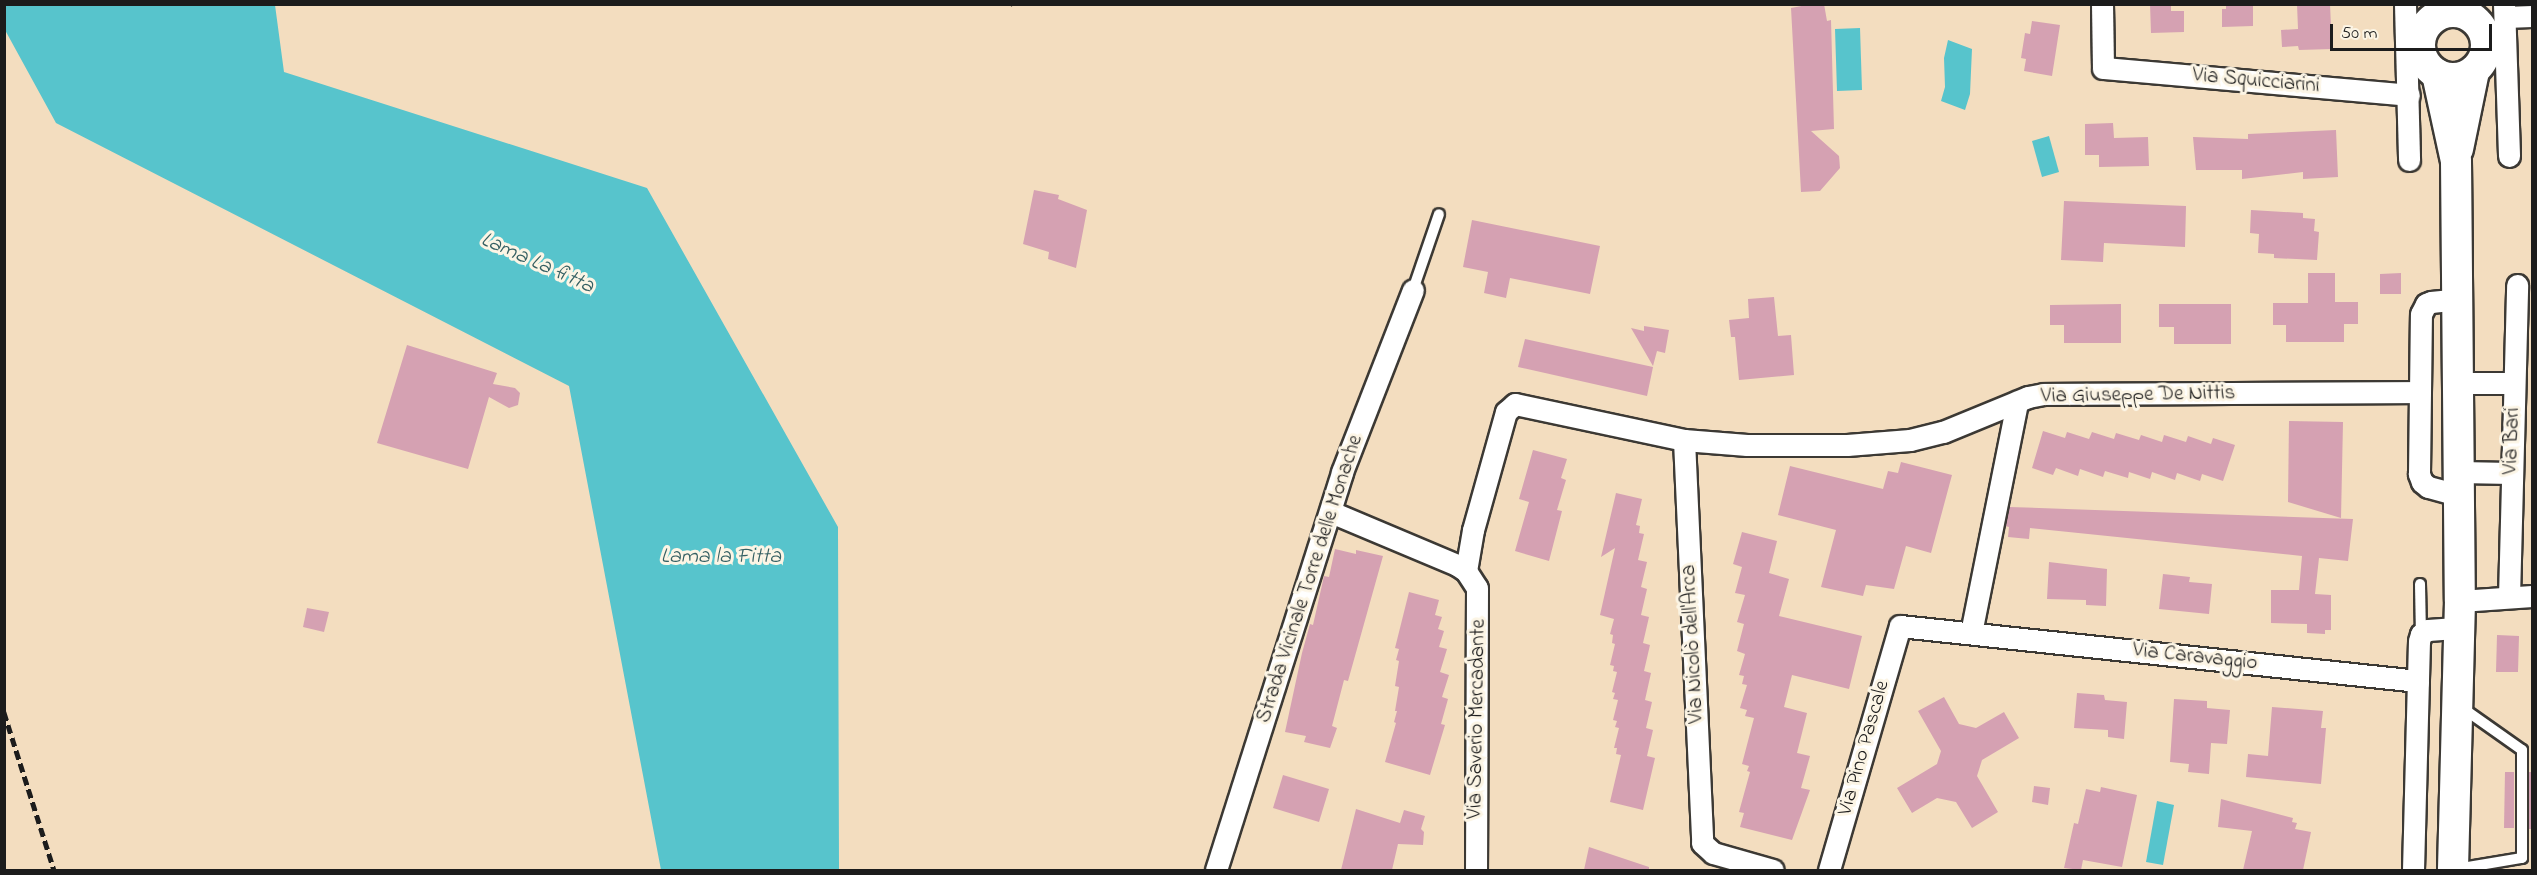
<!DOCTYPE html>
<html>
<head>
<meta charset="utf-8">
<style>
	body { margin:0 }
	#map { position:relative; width:2537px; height:875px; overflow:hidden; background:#f3ddbf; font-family:"Indie Flower",sans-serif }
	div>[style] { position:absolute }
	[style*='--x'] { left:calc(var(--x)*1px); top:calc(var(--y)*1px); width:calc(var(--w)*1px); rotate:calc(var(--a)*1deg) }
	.water>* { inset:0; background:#57c4cc }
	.building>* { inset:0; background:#d5a1b2 }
	.path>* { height:4px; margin-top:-2px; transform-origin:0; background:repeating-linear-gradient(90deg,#3c3934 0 4.5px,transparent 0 9px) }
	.roads { filter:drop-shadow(2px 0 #3c3934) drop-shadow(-2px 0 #3c3934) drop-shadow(0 2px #3c3934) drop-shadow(0 -2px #3c3934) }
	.lane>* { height:10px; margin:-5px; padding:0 5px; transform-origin:5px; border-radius:5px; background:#fff }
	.street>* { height:21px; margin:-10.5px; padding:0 10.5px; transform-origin:10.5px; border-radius:10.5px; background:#fff }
	.secondary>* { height:30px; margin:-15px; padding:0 15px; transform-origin:15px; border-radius:15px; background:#fff }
	.secondary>.ring { margin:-15px; padding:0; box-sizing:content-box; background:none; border:30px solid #fff; border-radius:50% }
	.rail>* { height:4.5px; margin-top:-2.25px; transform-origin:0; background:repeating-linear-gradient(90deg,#1c1c1c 0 9px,transparent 0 13.5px) }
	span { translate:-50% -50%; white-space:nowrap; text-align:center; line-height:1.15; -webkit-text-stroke:6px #fcf5e5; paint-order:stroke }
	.street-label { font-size:21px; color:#1c1c1c }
	.water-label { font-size:22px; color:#345f62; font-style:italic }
	.frame { position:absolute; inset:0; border:6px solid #1c1c1c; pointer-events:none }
	.scale { position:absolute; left:2330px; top:24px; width:162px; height:27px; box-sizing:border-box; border:3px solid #1c1c1c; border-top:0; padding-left:8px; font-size:18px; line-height:21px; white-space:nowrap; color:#1c1c1c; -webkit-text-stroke:4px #fcf5e5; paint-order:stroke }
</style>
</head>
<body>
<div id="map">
	<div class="water">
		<div style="clip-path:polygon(4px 5px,275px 5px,284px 72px,647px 188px,838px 527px,839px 870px,661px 870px,569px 386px,56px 123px,5px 30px)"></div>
		<div style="clip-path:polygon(1860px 28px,1862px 90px,1837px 91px,1835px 29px)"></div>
		<div style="clip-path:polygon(1948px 40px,1972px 49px,1970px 94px,1965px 110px,1941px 101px,1945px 87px,1944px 58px)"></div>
		<div style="clip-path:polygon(2049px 136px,2059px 172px,2042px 177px,2032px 141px)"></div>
		<div style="clip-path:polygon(2157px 801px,2174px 805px,2163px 865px,2146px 862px)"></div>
	</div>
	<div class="building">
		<div style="clip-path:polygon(1812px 4px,1824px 4px,1827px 21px,1831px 20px,1834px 129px,1811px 131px,1839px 156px,1840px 168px,1820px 191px,1801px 192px,1791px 8px)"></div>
		<div style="clip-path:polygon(2150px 4px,2171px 4px,2171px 11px,2184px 11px,2184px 32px,2151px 33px)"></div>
		<div style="clip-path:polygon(2226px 4px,2253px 4px,2253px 26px,2222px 27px,2222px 9px,2226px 9px)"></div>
		<div style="clip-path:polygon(2297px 4px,2330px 4px,2332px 49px,2299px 50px,2298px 46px,2282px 47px,2281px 30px,2298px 29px)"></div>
		<div style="clip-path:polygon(2032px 21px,2060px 25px,2052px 76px,2024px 71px,2026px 59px,2021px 58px,2025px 33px,2030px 34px)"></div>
		<div style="clip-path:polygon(2113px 123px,2114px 138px,2148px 137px,2149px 166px,2099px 167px,2099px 155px,2085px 155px,2085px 124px)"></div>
		<div style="clip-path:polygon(2336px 130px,2338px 177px,2303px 179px,2303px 172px,2242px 179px,2242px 170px,2196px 170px,2193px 137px,2248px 139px,2248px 134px)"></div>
		<div style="clip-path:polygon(1034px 190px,1059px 195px,1058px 199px,1087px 210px,1076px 268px,1048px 259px,1049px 252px,1023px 244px)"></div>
		<div style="clip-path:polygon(2064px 201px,2186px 206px,2185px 247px,2104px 243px,2103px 262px,2061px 260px)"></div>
		<div style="clip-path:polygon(2251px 210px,2303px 213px,2303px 218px,2315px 219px,2314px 231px,2319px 232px,2317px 260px,2274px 258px,2274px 254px,2258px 253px,2259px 234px,2250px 233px)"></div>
		<div style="clip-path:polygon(1472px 220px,1600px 246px,1590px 294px,1510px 278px,1506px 298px,1484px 293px,1488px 272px,1463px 267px)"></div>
		<div style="clip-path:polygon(2308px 273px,2335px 273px,2335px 302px,2358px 302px,2358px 324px,2344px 324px,2344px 342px,2286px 342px,2286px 325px,2273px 325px,2273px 303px,2308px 303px)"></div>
		<div style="clip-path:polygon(2401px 273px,2401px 294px,2380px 294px,2380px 274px)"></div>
		<div style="clip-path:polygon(1774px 297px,1778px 336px,1791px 335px,1794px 375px,1739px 380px,1735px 337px,1731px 337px,1729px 320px,1749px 318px,1748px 299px)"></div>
		<div style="clip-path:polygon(2121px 304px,2121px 343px,2064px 343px,2064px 325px,2050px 325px,2050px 305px)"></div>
		<div style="clip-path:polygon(2159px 304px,2231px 304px,2231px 344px,2174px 344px,2174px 327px,2159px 327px)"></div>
		<div style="clip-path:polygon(1644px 326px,1669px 330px,1665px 353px,1657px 351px,1653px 366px,1631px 328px,1644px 331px)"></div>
		<div style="clip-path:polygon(1525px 339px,1653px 367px,1647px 396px,1518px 367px)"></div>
		<div style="clip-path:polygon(407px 345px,497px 373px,493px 384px,515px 388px,520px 393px,518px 405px,509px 408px,489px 397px,468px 469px,377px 443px)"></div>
		<div style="clip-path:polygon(2289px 421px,2343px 422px,2341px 518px,2288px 502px)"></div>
		<div style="clip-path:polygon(2043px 431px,2065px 438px,2067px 432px,2089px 439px,2092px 432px,2114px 439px,2116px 433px,2139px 440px,2141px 435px,2162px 442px,2164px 435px,2186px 442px,2188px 436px,2211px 444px,2213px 438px,2235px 445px,2223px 481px,2202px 474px,2200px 481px,2177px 473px,2175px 480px,2152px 472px,2150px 479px,2129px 472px,2128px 478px,2105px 471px,2103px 477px,2080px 469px,2078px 476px,2056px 468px,2053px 475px,2032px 468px)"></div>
		<div style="clip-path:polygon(1533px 450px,1567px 459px,1561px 478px,1566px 480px,1557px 510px,1562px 511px,1549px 561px,1515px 551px,1529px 502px,1519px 499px)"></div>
		<div style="clip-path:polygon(1901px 462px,1952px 475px,1931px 553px,1906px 546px,1894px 589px,1866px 585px,1863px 596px,1821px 587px,1836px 530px,1778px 515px,1790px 466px,1883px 489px,1888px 471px,1898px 473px)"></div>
		<div style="clip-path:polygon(1616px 493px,1642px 499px,1636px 525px,1640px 526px,1639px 533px,1644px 534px,1638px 560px,1647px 562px,1641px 587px,1647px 589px,1641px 615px,1649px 617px,1643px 643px,1650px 645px,1644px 671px,1651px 673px,1645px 700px,1652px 702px,1646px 728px,1653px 730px,1647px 756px,1655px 758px,1643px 810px,1610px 802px,1621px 755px,1616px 754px,1617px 748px,1614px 748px,1619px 728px,1615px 727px,1617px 721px,1613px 720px,1618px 700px,1613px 699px,1615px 693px,1612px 692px,1617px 672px,1613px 671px,1614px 666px,1610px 665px,1615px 644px,1612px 643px,1613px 635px,1610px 634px,1614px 619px,1600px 615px,1615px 548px,1601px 557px)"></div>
		<div style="clip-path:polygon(2009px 507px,2353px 519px,2348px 561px,2319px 558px,2315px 594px,2331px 595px,2331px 630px,2325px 630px,2325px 634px,2307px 633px,2307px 624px,2271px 623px,2271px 590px,2299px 590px,2302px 556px,2030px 528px,2029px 539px,2008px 537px,2009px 527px,2005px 526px)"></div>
		<div style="clip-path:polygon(1742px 532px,1777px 541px,1769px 573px,1789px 579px,1779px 616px,1862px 636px,1849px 689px,1792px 675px,1784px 707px,1807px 713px,1797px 753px,1810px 756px,1801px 788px,1810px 790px,1792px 840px,1740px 827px,1744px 813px,1739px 812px,1750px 772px,1747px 771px,1749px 766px,1742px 764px,1754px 718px,1745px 716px,1747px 710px,1740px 708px,1747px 685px,1742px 684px,1744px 676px,1739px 675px,1745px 654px,1737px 651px,1744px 624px,1737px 622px,1745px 595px,1735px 593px,1742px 567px,1733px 564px)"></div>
		<div style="clip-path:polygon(1335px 549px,1356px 554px,1356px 550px,1383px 556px,1348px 681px,1344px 680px,1332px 726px,1337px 728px,1330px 748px,1304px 742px,1306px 736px,1285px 732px,1302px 653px,1310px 624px,1313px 625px,1324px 576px,1329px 577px)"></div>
		<div style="clip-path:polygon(2049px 562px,2107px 569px,2106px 606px,2086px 605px,2086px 600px,2047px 599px)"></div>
		<div style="clip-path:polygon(2163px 574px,2190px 577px,2189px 582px,2212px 584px,2209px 614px,2159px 609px)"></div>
		<div style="clip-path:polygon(1409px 592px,1439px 600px,1435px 615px,1442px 617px,1438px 629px,1444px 631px,1439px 647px,1447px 649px,1440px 672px,1449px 675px,1442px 697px,1448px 699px,1441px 724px,1445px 725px,1430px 775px,1385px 762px,1396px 723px,1394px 722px,1397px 711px,1395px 711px,1399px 687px,1395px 686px,1399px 661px,1396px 660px,1399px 649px,1395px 648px)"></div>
		<div style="clip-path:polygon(307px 608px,329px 612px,324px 632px,303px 627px)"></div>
		<div style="clip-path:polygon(2497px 635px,2519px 636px,2518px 672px,2496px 672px)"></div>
		<div style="clip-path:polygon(2077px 693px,2104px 695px,2105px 700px,2127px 702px,2124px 739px,2108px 737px,2108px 730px,2074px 728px)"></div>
		<div style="clip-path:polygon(1944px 697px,1959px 724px,1976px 728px,2004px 712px,2019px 738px,1982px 760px,1977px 776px,1998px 812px,1972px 828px,1956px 802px,1937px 798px,1912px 813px,1897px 788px,1937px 764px,1941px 751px,1918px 711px)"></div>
		<div style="clip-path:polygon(2174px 699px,2207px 701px,2207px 708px,2230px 710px,2227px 744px,2211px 743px,2209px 774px,2188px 772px,2189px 764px,2170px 762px)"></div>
		<div style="clip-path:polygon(2272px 707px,2323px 711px,2321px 728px,2326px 728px,2321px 784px,2246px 777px,2248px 754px,2268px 756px)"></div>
		<div style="clip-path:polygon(2505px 772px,2514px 772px,2514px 828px,2504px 828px)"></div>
		<div style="clip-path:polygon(2529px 772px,2532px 772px,2532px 829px,2529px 829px)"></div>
		<div style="clip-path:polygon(1283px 775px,1329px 789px,1319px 822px,1273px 808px)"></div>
		<div style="clip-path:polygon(2034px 786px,2050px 788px,2048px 805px,2032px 802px)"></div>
		<div style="clip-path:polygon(2101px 787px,2137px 795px,2122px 867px,2083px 860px,2081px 870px,2064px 868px,2074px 823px,2078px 824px,2086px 789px,2100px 792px)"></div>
		<div style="clip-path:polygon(2221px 799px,2293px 818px,2292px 822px,2297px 823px,2295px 829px,2311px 832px,2303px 870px,2243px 870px,2252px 831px,2218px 827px)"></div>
		<div style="clip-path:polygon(1356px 809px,1400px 823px,1404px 810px,1425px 816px,1421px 829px,1424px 832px,1423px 845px,1398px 844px,1392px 870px,1341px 870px)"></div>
		<div style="clip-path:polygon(1589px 847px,1649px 867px,1649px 870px,1584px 870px)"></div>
	</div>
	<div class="path">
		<div style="--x:1011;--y:4;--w:2;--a:27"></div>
	</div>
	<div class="roads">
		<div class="lane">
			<div style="--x:1413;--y:290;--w:80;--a:-71.1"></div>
			<div style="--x:2420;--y:584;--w:50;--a:88.9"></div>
			<div style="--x:2456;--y:869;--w:67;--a:-9.5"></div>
			<div style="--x:2522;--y:858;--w:108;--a:-90"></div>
			<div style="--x:2522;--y:750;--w:75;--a:-144.8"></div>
		</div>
		<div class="street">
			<div style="--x:2102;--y:4;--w:64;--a:89.1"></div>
			<div style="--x:2103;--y:68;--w:307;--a:5"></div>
			<div style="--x:2405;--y:4;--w:156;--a:88.5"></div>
			<div style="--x:2504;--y:4;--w:152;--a:88.1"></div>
			<div style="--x:2505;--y:17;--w:27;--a:-2"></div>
			<div style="--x:2460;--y:383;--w:54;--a:0"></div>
			<div style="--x:1684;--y:440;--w:403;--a:87.4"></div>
			<div style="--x:1702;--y:843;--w:15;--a:42"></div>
			<div style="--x:1713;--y:853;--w:62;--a:15.8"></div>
			<div style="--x:2459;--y:472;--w:52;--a:1.1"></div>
			<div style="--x:2458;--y:495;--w:31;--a:-165"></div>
			<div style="--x:2428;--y:487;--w:8;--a:-140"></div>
			<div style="--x:2422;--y:482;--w:9;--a:-111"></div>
			<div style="--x:2419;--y:474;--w:160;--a:-89.3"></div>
			<div style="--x:2421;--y:314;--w:11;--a:-63"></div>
			<div style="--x:2426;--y:304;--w:5;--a:-22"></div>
			<div style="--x:2431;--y:302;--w:28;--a:-6"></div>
			<div style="--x:1331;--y:512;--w:137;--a:22.8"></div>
			<div style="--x:1457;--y:565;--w:11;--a:34"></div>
			<div style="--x:1466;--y:571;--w:20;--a:57"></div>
			<div style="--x:1477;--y:588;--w:282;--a:90.2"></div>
			<div style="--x:1466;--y:571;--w:42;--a:-80.3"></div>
			<div style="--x:1473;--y:530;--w:123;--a:-74.4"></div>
			<div style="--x:1506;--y:412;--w:12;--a:-42"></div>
			<div style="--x:1515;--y:404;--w:173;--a:12"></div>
			<div style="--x:1684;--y:440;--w:63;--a:4.5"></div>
			<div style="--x:1747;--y:445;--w:100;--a:0"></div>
			<div style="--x:1847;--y:445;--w:63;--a:-4.5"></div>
			<div style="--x:1910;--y:440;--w:34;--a:-14"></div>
			<div style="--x:1943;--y:432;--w:92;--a:-22.4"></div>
			<div style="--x:2028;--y:397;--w:16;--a:-11"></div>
			<div style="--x:2044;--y:394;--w:376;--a:-0.3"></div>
			<div style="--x:2509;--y:597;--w:312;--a:-88.5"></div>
			<div style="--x:2460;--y:601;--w:72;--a:-4"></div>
			<div style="--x:1971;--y:633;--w:236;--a:-78.7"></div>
			<div style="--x:1216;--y:870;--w:417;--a:-72.4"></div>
			<div style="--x:1342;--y:472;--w:195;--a:-68.7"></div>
			<div style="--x:1829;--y:870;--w:254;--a:-73.8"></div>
			<div style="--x:1900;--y:626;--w:521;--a:6.06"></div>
			<div style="--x:2413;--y:870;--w:229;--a:-88.5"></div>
			<div style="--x:2419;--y:641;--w:7;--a:-74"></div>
			<div style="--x:2421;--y:634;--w:8;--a:-30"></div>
			<div style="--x:2428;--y:630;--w:31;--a:-4"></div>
		</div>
		<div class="secondary">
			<div class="ring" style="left:2420px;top:12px;width:36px;height:36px"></div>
			<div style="--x:2437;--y:74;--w:89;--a:77.7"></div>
			<div style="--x:2456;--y:161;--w:440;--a:89.5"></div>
			<div style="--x:2460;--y:601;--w:269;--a:91.5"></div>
			<div style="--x:2458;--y:149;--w:80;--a:-78.4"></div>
		</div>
	</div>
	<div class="rail">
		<div style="--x:4;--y:712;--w:166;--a:72.4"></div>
	</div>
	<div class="street-label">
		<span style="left:2256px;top:81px;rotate:5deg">Via Squicciarini</span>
		<span style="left:2138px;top:395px;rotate:-1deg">Via Giuseppe De Nittis</span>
		<span style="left:2512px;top:441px;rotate:-88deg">Via Bari</span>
		<span style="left:1310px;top:579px;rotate:-72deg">Strada Vicinale Torre delle Monache</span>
		<span style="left:1693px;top:644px;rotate:-93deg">Via Nicolò dell'Arca</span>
		<span style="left:2195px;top:657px;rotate:6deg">Via Caravaggio</span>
		<span style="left:1477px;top:719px;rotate:-89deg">Via Saverio Mercadante</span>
		<span style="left:1864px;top:748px;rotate:-74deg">Via Pino Pascale</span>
	</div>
	<div class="water-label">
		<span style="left:537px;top:264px;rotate:24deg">Lama La fitta</span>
		<span style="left:721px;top:558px">Lama la Fitta</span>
	</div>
	<div class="frame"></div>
	<div class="scale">50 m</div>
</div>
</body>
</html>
